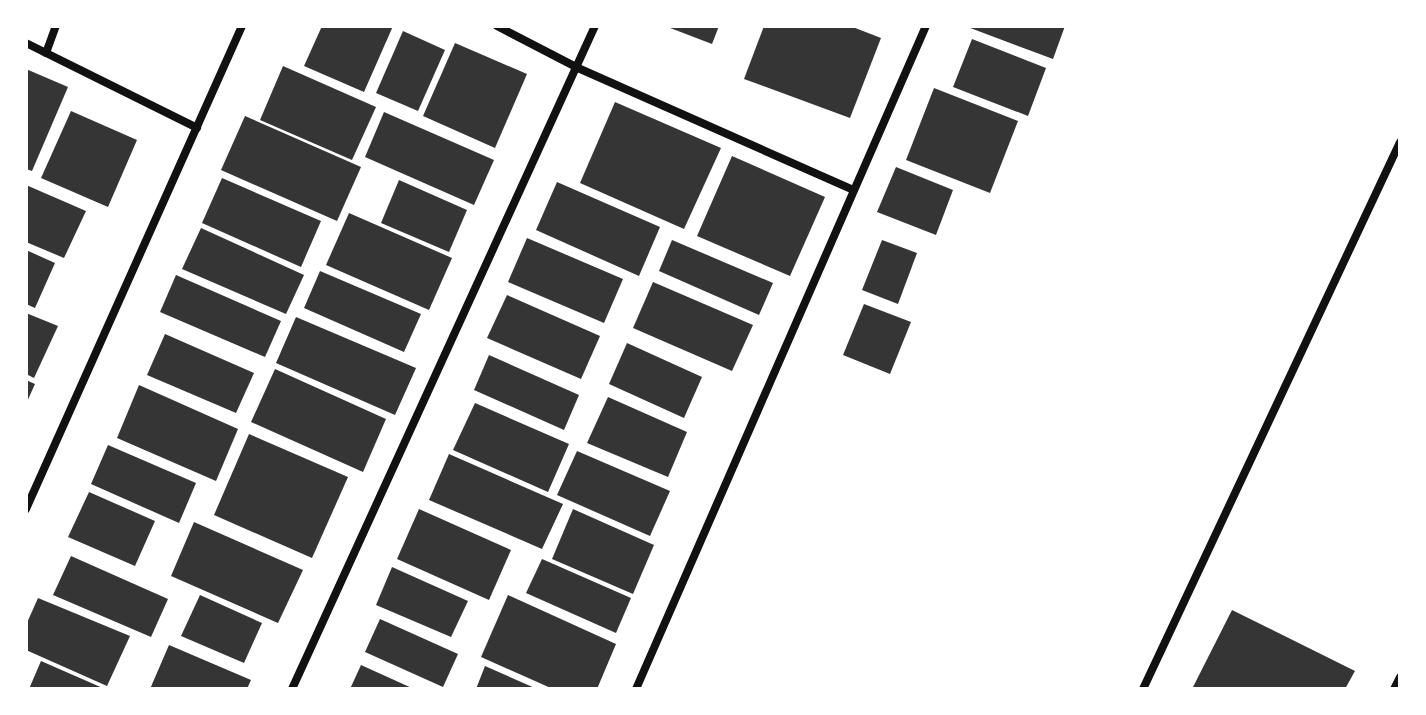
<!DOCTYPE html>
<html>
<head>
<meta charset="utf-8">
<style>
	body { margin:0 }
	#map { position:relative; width:1426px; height:715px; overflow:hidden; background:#fff; font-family:"Source Sans 3",sans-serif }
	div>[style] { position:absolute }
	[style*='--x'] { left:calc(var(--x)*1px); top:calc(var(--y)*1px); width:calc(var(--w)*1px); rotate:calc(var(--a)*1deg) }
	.building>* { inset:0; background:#353535 }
	.minor>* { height:8px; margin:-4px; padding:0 4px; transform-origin:4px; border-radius:4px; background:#111 }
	span { translate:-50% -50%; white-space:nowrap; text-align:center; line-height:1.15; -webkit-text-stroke:6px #fff; paint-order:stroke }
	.frame { position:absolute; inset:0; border:28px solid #fff; pointer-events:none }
</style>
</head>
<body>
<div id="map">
	<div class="building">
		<div style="clip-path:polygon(322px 26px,393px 26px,364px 92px,304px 66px)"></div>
		<div style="clip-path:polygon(665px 26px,719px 26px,712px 44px)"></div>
		<div style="clip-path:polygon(764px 26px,850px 26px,881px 38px,850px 118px,744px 79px)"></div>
		<div style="clip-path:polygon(965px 26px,1065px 26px,1053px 59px)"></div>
		<div style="clip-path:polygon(403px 31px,445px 50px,418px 111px,376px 93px)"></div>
		<div style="clip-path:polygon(972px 39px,1046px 68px,1028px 116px,953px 87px)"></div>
		<div style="clip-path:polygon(455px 43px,527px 74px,495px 148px,423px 116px)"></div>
		<div style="clip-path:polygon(283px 66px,376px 107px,352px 160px,260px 120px)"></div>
		<div style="clip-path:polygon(26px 69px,68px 87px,32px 171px,26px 169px)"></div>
		<div style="clip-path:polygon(934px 88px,1018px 121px,990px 193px,906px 160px)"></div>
		<div style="clip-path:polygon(615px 102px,721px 148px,684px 229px,580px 183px)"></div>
		<div style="clip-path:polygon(71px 111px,137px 140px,108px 207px,41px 178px)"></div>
		<div style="clip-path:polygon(384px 112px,494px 160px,474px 205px,365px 157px)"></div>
		<div style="clip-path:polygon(245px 116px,361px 167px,337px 221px,221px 170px)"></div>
		<div style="clip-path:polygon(732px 156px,825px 197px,790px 276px,697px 236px)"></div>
		<div style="clip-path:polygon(896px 167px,953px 190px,936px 235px,877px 212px)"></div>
		<div style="clip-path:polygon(222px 178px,321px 221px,301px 267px,202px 223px)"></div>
		<div style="clip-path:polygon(399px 180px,467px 210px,449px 252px,381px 223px)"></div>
		<div style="clip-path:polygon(557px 182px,660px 227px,639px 276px,536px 230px)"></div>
		<div style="clip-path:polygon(26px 185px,86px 211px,64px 258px,26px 242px)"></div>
		<div style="clip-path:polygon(349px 213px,452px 258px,429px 310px,326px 265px)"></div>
		<div style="clip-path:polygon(201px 228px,304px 275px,286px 314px,182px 269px)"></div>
		<div style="clip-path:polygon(527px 238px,623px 279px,604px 323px,508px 282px)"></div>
		<div style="clip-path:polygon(672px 240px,773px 283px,759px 315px,659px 271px)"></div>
		<div style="clip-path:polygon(882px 240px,917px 253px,898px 304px,862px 290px)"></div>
		<div style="clip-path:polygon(26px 250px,55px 263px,35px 308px,26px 304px)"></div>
		<div style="clip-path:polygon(320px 271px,421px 314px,404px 352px,304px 308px)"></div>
		<div style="clip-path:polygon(176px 275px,281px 321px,265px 357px,160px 312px)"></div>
		<div style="clip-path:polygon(653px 282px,753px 325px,732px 371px,633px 328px)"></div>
		<div style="clip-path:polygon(507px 295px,600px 336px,581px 379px,487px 338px)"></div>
		<div style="clip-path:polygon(864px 304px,911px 322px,890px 374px,843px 355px)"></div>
		<div style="clip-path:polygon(26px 313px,58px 326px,34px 378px,26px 374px)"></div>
		<div style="clip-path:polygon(296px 317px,416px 368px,395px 415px,276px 363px)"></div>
		<div style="clip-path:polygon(165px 334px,254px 373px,236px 413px,147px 375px)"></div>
		<div style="clip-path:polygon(627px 343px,702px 377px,684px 418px,609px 384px)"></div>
		<div style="clip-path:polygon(489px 355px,579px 395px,564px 430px,474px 390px)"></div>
		<div style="clip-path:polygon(275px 369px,386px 419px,363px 472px,251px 422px)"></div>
		<div style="clip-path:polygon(26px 380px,35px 384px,26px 404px)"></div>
		<div style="clip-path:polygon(139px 385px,238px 429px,216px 481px,117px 438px)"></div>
		<div style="clip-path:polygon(608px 397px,687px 432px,668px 477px,587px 443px)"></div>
		<div style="clip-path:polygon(475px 403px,569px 444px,548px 492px,453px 450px)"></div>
		<div style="clip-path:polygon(249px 434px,348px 477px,312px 558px,214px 515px)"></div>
		<div style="clip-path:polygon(108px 445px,196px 483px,179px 523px,91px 484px)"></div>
		<div style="clip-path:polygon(577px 451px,670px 491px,650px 536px,557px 495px)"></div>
		<div style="clip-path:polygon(449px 454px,563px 504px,542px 549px,429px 500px)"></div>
		<div style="clip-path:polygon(89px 492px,155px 521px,135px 566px,68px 537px)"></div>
		<div style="clip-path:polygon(419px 509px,511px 550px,489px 600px,397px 559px)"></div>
		<div style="clip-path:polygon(573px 509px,654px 545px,633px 594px,552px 559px)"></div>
		<div style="clip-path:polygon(194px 522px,303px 570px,278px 623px,171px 576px)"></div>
		<div style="clip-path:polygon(71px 556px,168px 599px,151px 637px,53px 595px)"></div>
		<div style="clip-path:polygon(542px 559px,631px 598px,616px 633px,526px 593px)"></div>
		<div style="clip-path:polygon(392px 567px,468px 601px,451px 637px,376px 605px)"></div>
		<div style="clip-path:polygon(200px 595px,262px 623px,244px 663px,181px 636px)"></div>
		<div style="clip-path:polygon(508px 595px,616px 644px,597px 689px,553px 689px,481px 657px)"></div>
		<div style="clip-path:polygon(38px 598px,130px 636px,107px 686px,26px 650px,26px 625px)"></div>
		<div style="clip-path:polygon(1232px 610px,1355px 671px,1345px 689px,1192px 689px)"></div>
		<div style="clip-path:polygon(380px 619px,458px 654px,443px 687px,365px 652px)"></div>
		<div style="clip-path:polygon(169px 645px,251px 680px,247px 689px,150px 689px)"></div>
		<div style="clip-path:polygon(41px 661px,105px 689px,29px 689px)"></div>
		<div style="clip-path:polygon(361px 665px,414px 689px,350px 689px)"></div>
		<div style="clip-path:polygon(485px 666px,537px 689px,476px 689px)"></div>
	</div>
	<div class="minor">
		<div style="--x:497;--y:26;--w:91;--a:27.4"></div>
		<div style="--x:578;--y:68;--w:301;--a:23.9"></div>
		<div style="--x:26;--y:43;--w:191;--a:26.4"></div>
		<div style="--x:46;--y:53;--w:29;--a:-70"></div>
		<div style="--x:26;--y:509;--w:529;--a:-65.91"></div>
		<div style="--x:292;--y:689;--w:729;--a:-65.44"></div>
		<div style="--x:636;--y:689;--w:724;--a:-66.38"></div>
		<div style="--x:1143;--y:689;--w:604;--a:-64.83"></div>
		<div style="--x:1394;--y:689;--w:13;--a:-63"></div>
	</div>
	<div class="frame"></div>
</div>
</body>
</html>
